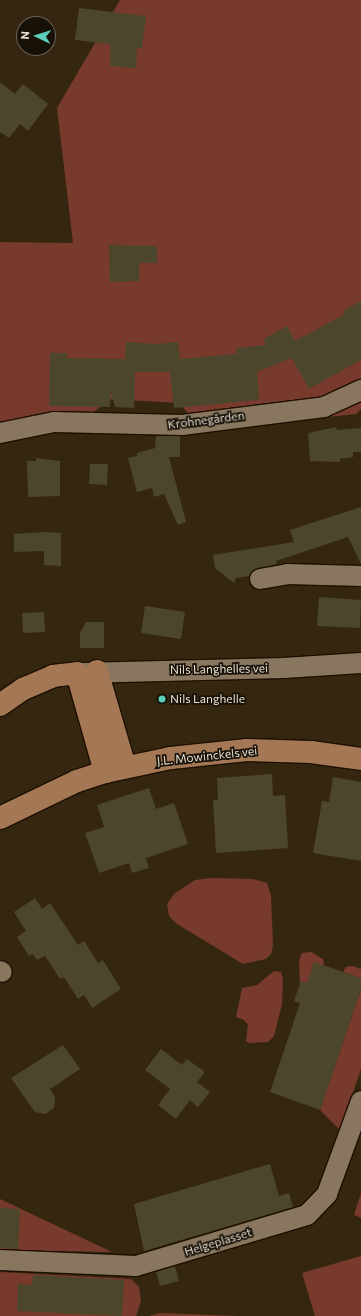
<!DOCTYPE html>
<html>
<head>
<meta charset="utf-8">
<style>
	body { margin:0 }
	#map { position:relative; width:361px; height:1316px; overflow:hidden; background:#352610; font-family:Commissioner,sans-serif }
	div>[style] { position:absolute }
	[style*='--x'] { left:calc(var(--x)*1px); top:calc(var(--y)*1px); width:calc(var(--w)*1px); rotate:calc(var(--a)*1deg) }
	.green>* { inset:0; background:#773a2c }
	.building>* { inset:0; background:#4c462c }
	.roads { filter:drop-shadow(1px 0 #1c0f00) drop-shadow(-1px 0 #1c0f00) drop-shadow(0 1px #1c0f00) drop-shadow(0 -1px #1c0f00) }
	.minor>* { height:20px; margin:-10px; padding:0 10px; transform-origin:10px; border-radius:10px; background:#88765e }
	.major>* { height:22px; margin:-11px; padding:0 11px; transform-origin:11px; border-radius:11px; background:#a47854 }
	.dots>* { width:11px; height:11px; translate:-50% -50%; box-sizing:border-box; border:2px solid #171107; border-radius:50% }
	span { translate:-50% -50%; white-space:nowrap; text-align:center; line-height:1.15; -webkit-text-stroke:3.5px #171107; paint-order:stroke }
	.street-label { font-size:12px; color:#e9dfd2 }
	.poi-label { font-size:12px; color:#e9dfd2 }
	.left { translate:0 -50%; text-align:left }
	.north { position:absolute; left:16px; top:16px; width:40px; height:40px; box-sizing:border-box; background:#171107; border:1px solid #6b6358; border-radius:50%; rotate:274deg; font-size:11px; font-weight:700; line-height:16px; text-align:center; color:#e9dfd2 }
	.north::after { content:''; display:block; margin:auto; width:14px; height:18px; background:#5bcebb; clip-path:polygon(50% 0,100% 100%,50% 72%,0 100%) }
</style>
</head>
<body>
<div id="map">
	<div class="green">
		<div style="clip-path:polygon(120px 0,361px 0,361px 409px,356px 414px,203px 430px,179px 403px,109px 399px,82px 422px,0 429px,0 242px,73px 243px,57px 108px)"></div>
		<div style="clip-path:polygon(212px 878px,253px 879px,267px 883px,271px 896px,273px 945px,271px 954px,266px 959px,243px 964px,177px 924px,169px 916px,167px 904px,174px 894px,195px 880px)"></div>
		<div style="clip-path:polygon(311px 952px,323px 959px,324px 966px,307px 983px,300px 985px,299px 960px,302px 953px)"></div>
		<div style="clip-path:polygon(353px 966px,361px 969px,361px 978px,343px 972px,346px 967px)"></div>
		<div style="clip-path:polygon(274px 971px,281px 972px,283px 979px,282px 1004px,274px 1036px,268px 1042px,249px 1043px,246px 1041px,248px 1025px,244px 1020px,236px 1017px,242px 988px,257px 985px)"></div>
		<div style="clip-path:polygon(361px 989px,361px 1069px,340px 1130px,320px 1110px)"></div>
		<div style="clip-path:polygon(361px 1193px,361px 1218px,354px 1215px)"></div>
		<div style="clip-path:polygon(0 1199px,112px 1252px,0 1250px)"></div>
		<div style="clip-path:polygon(361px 1256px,361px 1316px,315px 1316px,302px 1273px)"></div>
		<div style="clip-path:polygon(0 1272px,131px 1279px,139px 1287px,141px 1301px,136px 1316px,0 1316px)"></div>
		<div style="clip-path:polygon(160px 1313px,237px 1316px,149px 1316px)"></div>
	</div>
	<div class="building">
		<div style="clip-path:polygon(79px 8px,146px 16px,142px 48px,137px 48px,136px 68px,110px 66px,110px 44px,75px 40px)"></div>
		<div style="clip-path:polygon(0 82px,15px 94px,23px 84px,48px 104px,28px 131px,20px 124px,9px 138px,0 132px)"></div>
		<div style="clip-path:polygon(109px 245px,157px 246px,157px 263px,139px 263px,139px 281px,110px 282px)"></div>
		<div style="clip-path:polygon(361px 301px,361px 360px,309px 389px,292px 358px,257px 372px,259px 400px,174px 408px,170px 372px,135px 372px,134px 408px,115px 407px,111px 392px,110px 407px,49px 406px,50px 353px,67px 353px,67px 358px,125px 359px,126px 342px,155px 344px,178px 342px,180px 359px,237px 354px,236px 348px,266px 345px,264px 339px,287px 326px,295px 341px,345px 314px,344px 310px)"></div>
		<div style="clip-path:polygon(336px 427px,337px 430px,361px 428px,361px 452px,353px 452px,353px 457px,340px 459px,340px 462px,310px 461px,308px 433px)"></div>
		<div style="clip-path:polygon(156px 436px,180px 436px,180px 457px,169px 457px,186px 522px,178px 525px,164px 494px,154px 497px,152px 488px,137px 492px,128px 458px,137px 456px,137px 453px,155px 448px)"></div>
		<div style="clip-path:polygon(36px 458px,60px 461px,60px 496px,28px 497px,27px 461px,36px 461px)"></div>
		<div style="clip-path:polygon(90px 464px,108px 464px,107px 485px,89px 484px)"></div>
		<div style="clip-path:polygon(361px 507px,361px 564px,348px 537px,276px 561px,277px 564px,258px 568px,249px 576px,236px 578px,234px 583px,215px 568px,213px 555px,294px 542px,290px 530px)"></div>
		<div style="clip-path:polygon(45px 532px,61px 533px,61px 566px,44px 565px,44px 551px,14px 552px,14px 534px)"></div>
		<div style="clip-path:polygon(319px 597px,361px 600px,360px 628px,317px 626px)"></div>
		<div style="clip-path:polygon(145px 606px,185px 612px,181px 639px,141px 633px)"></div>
		<div style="clip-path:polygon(44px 612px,45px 632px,23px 633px,22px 613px)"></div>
		<div style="clip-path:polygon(86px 622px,104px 622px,104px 648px,80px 648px,80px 633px)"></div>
		<div style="clip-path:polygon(272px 774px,273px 796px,285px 795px,288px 848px,216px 853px,213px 800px,218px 800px,217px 778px)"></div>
		<div style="clip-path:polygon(333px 777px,361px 782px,361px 861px,313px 853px,322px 801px,329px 802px)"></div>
		<div style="clip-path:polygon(149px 788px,156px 809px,174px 803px,188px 844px,146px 858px,149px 868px,132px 873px,129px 863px,99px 873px,85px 833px,104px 827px,97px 805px)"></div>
		<div style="clip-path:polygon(35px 898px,42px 909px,50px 903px,78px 945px,84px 941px,98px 963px,103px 960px,121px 989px,92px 1008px,84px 995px,78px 999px,64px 977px,60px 979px,45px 956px,37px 960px,33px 954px,29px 956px,17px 937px,26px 931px,14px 912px)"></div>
		<div style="clip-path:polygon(314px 962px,361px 978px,361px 989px,320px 1110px,270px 1092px,300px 1003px,294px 1001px,301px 981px,307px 983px)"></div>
		<div style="clip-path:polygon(63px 1045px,80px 1069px,50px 1089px,55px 1097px,54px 1108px,45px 1114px,35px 1112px,11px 1078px)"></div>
		<div style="clip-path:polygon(161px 1049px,182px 1065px,187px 1059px,205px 1072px,197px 1082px,210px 1092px,198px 1107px,190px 1100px,176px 1119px,158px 1105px,170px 1089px,145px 1070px)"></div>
		<div style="clip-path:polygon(270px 1164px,279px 1196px,289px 1193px,293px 1207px,144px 1251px,134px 1204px)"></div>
		<div style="clip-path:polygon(0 1208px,20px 1209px,18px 1249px,0 1248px)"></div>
		<div style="clip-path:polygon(175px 1266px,179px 1281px,160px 1286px,156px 1272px)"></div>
		<div style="clip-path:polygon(33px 1275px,124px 1280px,122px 1316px,17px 1311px,18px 1284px,32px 1285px)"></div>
	</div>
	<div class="roads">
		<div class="minor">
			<div style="--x:0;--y:433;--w:55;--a:-11.5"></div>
			<div style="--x:54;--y:422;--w:128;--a:1.3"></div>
			<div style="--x:182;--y:425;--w:143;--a:-7.2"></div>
			<div style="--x:324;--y:407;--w:41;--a:-24.7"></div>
			<div style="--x:260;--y:579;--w:27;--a:-10"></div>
			<div style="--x:287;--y:574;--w:74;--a:1.5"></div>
			<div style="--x:81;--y:673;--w:203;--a:-1.4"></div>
			<div style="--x:284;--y:668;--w:77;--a:-3.7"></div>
			<div style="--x:0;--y:971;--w:2;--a:27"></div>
			<div style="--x:0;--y:1260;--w:136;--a:2.5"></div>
			<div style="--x:136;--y:1266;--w:178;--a:-16.6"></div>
			<div style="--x:307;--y:1215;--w:29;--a:-46"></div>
			<div style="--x:327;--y:1194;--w:99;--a:-69.9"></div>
		</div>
		<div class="major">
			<div style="--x:97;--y:671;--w:100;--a:73.7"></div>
			<div style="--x:0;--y:705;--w:28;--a:-35"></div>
			<div style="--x:23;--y:689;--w:33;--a:-23"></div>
			<div style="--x:53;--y:676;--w:24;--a:-7"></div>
			<div style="--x:77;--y:673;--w:103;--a:74.2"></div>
			<div style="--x:0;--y:818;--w:85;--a:-25.7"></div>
			<div style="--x:77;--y:781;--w:29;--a:-18"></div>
			<div style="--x:105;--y:772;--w:67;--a:-12"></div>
			<div style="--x:171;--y:758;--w:76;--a:-6"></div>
			<div style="--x:247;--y:750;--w:64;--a:1.8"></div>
			<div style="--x:311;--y:752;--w:50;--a:8"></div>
		</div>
	</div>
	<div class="dots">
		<div style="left:162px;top:699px;background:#5bcebb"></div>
	</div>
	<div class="street-label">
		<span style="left:206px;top:420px;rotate:-7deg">Krohnegården</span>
		<span style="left:219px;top:669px;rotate:-1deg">Nils Langhelles vei</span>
		<span style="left:207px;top:756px;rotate:-6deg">J.L. Mowinckels vei</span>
		<span style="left:218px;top:1242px;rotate:-17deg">Helgeplasset</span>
	</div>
	<div class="poi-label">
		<span class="left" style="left:170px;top:699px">Nils Langhelle</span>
	</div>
	<div class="north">N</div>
</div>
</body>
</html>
